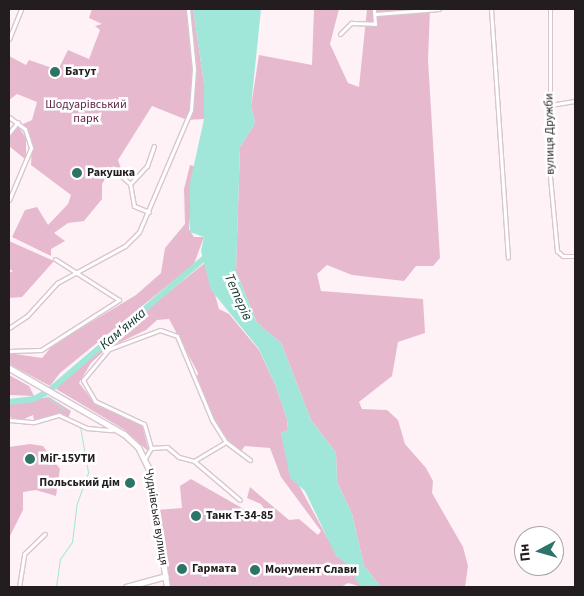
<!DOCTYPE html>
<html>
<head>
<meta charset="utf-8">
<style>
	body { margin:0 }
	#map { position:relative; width:584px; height:596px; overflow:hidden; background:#fef2f7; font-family:"Source Sans 3",sans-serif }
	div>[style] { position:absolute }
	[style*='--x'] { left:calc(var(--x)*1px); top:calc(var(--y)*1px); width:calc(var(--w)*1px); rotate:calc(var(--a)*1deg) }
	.green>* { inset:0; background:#e7b9cf }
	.water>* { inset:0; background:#a0e6d9 }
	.stream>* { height:1px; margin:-0.5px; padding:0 0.5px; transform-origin:0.5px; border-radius:0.5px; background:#a0e6d9 }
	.river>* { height:6px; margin:-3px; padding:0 3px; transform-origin:3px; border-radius:3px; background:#a0e6d9 }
	.roads { filter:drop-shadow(1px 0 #d8c6ce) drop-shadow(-1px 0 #d8c6ce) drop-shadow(0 1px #d8c6ce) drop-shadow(0 -1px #d8c6ce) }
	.street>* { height:3px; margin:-1.5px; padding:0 1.5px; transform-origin:1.5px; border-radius:1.5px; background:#fff }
	.secondary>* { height:4.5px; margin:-2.25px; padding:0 2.25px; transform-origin:2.25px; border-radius:2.25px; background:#fff }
	.primary>* { height:5px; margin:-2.5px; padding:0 2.5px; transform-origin:2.5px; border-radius:2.5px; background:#fff }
	.dots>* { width:14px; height:14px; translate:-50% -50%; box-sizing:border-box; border:2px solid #fff; border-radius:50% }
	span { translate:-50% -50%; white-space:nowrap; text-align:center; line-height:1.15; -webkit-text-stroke:5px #fff; paint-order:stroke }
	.poi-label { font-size:12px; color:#231d20; font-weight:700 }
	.left { translate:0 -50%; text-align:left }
	.right { translate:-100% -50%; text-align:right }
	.park-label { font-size:12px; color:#5f1f43 }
	.street-label { font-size:12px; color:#231d20 }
	.water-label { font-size:14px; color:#12352f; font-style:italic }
	.frame { position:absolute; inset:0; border:10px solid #231d20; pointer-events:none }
	.north { position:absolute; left:514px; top:526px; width:50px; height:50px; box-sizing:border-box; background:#fff; border:1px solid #a7a5a6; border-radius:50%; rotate:264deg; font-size:14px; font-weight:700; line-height:20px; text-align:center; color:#231d20 }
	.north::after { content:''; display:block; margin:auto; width:18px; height:22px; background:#2d7368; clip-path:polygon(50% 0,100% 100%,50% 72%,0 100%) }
</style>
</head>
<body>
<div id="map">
	<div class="green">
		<div style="clip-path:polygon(92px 9px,193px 9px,204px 83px,204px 119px,187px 120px,152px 106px,118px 160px,123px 174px,111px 169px,102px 184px,102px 199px,84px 221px,68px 223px,54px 233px,65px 241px,51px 249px,51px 256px,12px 237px,25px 210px,37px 207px,48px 225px,68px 204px,82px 211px,68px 204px,71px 195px,31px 165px,32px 140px,23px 124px,32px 120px,37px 102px,17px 94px,9px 100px,9px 56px,26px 65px,29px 60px,58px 70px,68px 50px,89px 59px,100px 30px,95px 26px,102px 24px,89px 18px)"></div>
		<div style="clip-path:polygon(314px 9px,339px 9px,330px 44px,348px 83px,359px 87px,367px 9px,430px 9px,428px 60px,440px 258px,433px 266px,416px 266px,404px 281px,352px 275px,327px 265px,317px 274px,321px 291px,423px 299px,425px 333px,398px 342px,392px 376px,359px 402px,362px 409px,387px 410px,398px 420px,405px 444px,426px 468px,433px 481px,432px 493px,463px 547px,468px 566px,465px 587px,381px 587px,364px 566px,352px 514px,337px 482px,336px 453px,311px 420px,281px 343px,257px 323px,236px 271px,240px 147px,255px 123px,251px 106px,259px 55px,312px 65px)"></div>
		<div style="clip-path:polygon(18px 126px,26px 138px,26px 160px,9px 146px,9px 136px)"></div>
		<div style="clip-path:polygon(190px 165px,194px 166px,189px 229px,194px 237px,204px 237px,194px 264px,60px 373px,50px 386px,9px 364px,9px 353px,42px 358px,53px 345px,136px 295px,161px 273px,165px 248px,185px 224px,184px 189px)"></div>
		<div style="clip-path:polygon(9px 241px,54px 261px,22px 297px,9px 298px,9px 273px,13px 271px,9px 269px)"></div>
		<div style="clip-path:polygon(206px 262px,219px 309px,229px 314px,259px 350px,275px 384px,287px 419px,288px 430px,281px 433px,290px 469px,334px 550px,353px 569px,362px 587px,348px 583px,341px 587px,170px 587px,157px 510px,182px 508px,180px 486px,191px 479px,256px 516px,269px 516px,261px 504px,247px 498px,250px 487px,289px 520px,299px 519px,318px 535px,321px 531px,281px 477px,270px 448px,245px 446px,241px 451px,226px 440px,195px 385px,198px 373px,169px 319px,157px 320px,146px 330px,106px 349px,91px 363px,79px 383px,94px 402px,142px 425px,149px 452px,125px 430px,56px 389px,80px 364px)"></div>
		<div style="clip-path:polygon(9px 375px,29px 386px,34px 396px,9px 395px)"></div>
		<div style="clip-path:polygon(49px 397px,71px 411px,68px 418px,60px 414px,34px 421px,33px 415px,22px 420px,9px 417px,9px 403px)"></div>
		<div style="clip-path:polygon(30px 444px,43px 446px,60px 469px,56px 496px,36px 490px,23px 492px,23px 510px,9px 538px,9px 447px)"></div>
	</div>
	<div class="water">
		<div style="clip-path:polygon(193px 9px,261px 9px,251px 106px,255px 123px,240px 147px,236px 271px,257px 323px,281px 343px,311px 420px,336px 453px,337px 482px,352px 514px,364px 566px,381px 587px,362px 587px,356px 580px,353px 569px,336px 556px,305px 491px,290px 478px,281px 433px,288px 430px,287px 419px,275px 384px,259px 349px,211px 290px,201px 251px,204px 237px,190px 232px,190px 183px,204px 119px,204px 83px)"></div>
	</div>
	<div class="stream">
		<div style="--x:43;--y:394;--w:29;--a:36"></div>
		<div style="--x:56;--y:587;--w:28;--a:-82"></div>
		<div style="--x:60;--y:559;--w:21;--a:-55"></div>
		<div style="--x:72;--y:542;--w:39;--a:-83"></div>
		<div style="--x:77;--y:503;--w:33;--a:-70"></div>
		<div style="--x:88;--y:472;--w:47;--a:-99.9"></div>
	</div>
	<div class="river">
		<div style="--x:9;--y:402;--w:25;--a:-7"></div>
		<div style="--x:34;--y:399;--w:18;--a:-29"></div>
		<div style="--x:50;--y:390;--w:209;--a:-40.5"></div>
	</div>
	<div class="roads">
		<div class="street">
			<div style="--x:491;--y:9;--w:249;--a:86.1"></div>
			<div style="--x:550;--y:9;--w:168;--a:90"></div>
			<div style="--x:550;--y:177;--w:74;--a:84.6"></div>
			<div style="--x:557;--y:251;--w:8;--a:40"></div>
			<div style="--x:563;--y:256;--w:12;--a:0"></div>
			<div style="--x:376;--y:14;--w:63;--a:-4.5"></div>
			<div style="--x:340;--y:34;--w:16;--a:-45"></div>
			<div style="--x:351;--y:23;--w:24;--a:2"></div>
			<div style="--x:375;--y:24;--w:15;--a:-94"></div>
			<div style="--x:9;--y:39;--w:32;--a:-68"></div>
			<div style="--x:550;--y:105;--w:25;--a:-9"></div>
			<div style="--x:9;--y:117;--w:20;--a:37"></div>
			<div style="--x:25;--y:129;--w:20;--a:72"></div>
			<div style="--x:31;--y:148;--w:56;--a:112.9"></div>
			<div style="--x:9;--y:133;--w:14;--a:-51"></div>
			<div style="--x:111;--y:171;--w:4;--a:-56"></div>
			<div style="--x:113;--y:168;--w:23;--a:43"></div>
			<div style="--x:149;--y:212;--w:16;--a:-158"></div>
			<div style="--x:134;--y:206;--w:22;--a:-100"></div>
			<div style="--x:130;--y:184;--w:25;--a:-47"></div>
			<div style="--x:147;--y:166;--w:21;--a:-71"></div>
			<div style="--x:9;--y:328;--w:22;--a:-34"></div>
			<div style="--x:27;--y:316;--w:45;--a:-47.7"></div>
			<div style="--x:57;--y:283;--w:77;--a:-28.6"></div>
			<div style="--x:125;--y:246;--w:20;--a:-45"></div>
			<div style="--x:139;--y:232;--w:133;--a:-66.9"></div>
			<div style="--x:191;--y:110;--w:41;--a:-85.8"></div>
			<div style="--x:194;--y:69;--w:60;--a:-95.7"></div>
			<div style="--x:9;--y:351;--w:32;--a:-2"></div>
			<div style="--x:41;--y:350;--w:93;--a:-32.7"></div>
			<div style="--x:119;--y:300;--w:76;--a:-147.4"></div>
			<div style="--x:9;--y:420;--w:25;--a:5"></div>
			<div style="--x:34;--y:422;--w:26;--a:-16"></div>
			<div style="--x:59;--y:415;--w:31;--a:25"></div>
			<div style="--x:87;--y:428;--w:25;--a:5"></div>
			<div style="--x:151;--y:448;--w:16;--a:-4"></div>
			<div style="--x:167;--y:447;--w:16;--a:40"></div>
			<div style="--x:179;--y:457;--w:16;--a:15"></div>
			<div style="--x:194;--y:461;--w:37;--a:-31"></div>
			<div style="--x:144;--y:460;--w:14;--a:-60"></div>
			<div style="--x:151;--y:448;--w:25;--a:-106"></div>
			<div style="--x:144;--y:424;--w:54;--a:-154.9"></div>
			<div style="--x:95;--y:401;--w:24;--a:-120"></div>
			<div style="--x:83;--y:380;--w:40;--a:-50"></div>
			<div style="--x:109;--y:349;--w:54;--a:-20.4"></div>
			<div style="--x:160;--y:330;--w:18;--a:19"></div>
			<div style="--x:177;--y:336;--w:91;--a:67.4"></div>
			<div style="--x:212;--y:420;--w:26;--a:58"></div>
			<div style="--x:226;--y:442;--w:30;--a:37"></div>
			<div style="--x:194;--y:461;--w:60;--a:40.3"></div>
			<div style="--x:19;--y:587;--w:33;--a:-81"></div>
			<div style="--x:24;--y:554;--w:29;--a:-44"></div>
		</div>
		<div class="secondary">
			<div style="--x:126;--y:587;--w:41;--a:-15.4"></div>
		</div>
		<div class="primary">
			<div style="--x:9;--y:368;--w:133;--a:29.9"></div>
			<div style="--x:124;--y:434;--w:19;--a:43"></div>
			<div style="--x:138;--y:447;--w:25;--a:64"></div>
			<div style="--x:149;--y:470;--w:118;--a:81.3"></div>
		</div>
	</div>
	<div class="dots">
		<div style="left:55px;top:72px;background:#2d7368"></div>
		<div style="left:77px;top:173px;background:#2d7368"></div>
		<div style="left:30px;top:459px;background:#2d7368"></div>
		<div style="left:130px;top:483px;background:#2d7368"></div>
		<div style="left:196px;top:516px;background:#2d7368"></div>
		<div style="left:182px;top:569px;background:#2d7368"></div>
		<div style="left:255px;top:570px;background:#2d7368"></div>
	</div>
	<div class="poi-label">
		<span class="left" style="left:65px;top:72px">Батут</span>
		<span class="left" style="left:87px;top:173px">Ракушка</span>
		<span class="left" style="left:40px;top:459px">МіГ-15УТИ</span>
		<span class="right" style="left:120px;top:483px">Польський дім</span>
		<span class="left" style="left:206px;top:516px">Танк Т-34-85</span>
		<span class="left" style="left:192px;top:569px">Гармата</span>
		<span class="left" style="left:265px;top:570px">Монумент Слави</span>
	</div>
	<div class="park-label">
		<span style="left:86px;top:112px">Шодуарівський<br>парк</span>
	</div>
	<div class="street-label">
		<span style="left:550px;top:134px;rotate:-91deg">вулиця Дружби</span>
		<span style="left:156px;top:517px;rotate:81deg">Чуднівська вулиця</span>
	</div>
	<div class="water-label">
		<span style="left:238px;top:297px;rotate:66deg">Тетерів</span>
		<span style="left:123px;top:329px;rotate:-40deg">Кам'янка</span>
	</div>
	<div class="frame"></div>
	<div class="north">Пн</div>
</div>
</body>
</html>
